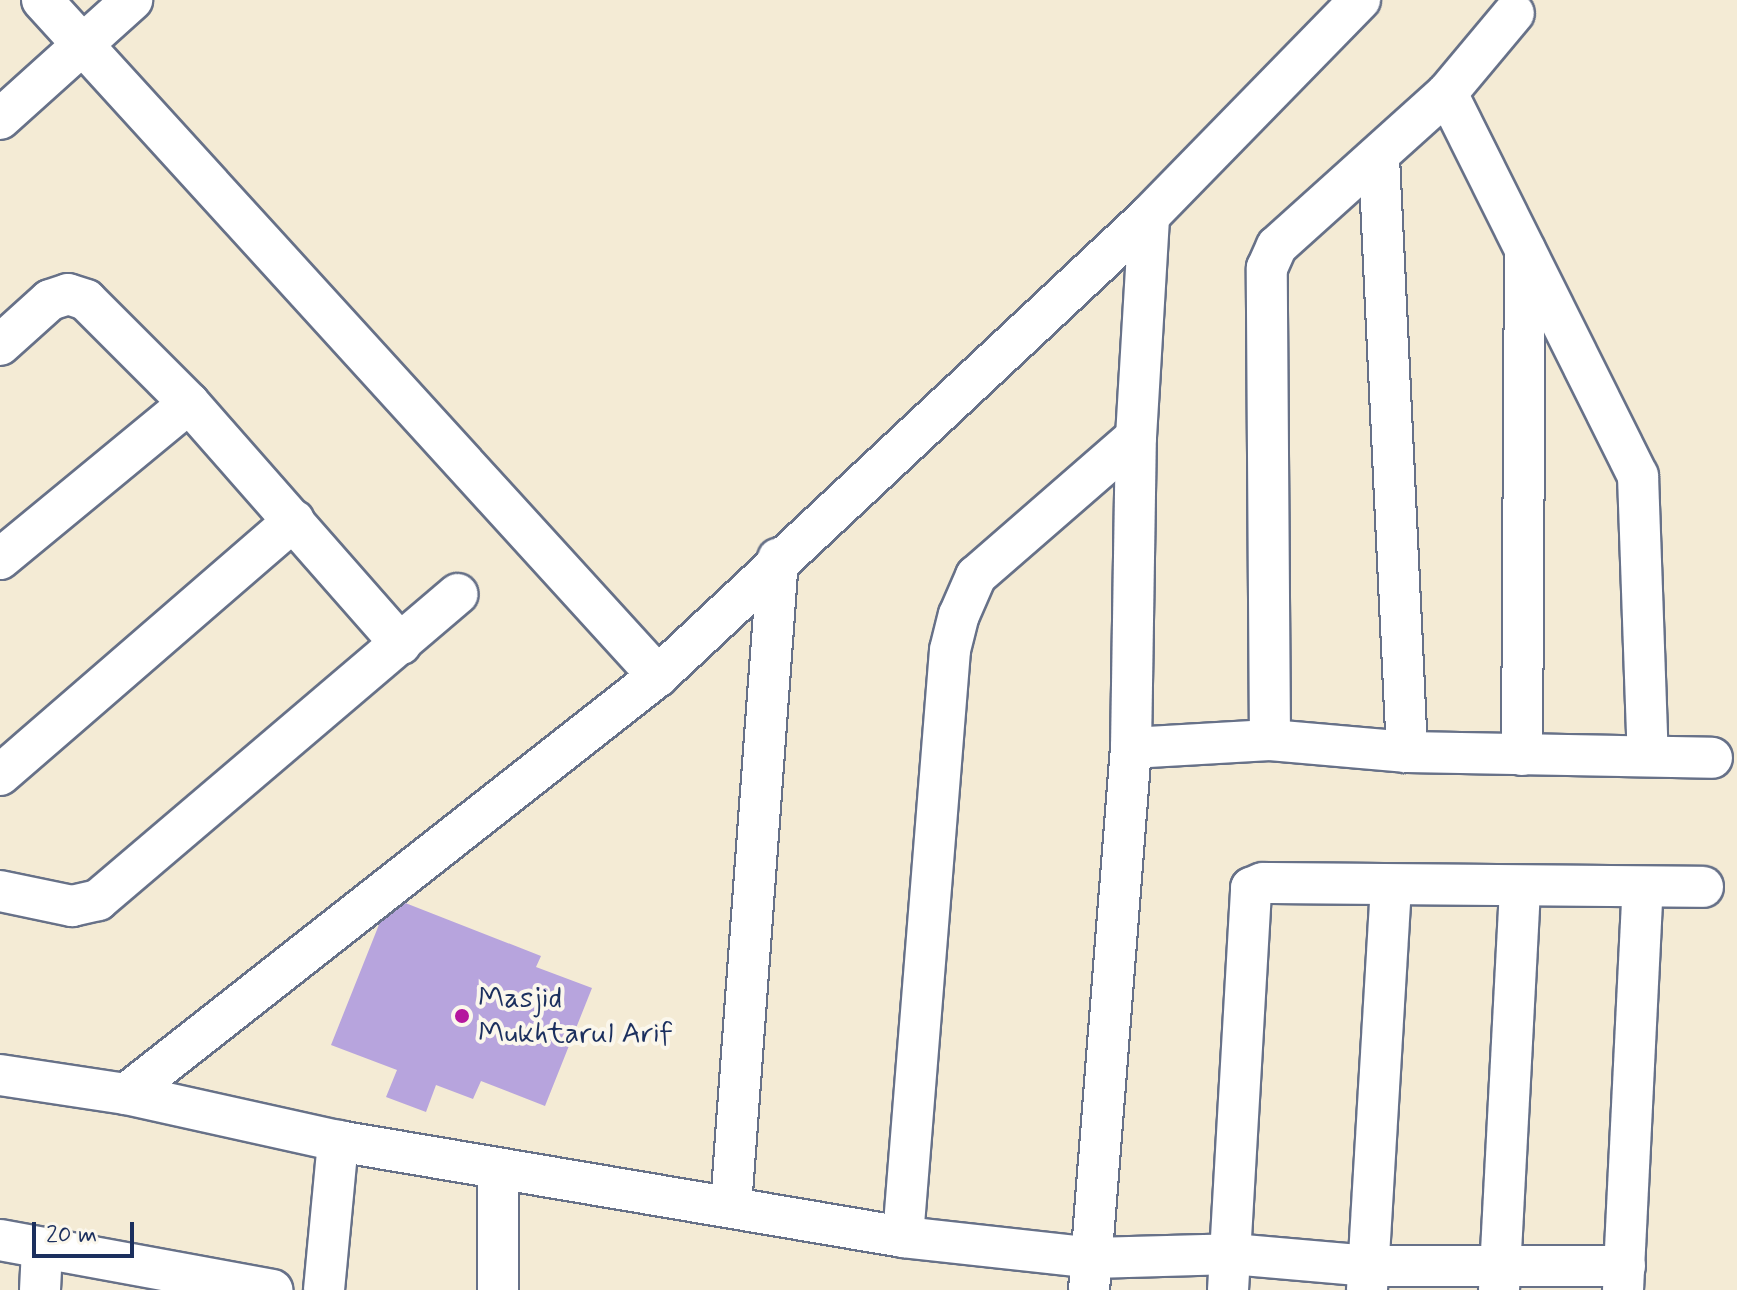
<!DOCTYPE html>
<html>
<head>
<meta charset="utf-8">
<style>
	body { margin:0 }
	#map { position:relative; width:1737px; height:1290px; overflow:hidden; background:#f4ebd5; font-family:Mynerve,sans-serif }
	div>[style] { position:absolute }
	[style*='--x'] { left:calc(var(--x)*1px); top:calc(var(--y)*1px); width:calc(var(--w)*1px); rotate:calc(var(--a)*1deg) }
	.building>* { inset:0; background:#b7a4dd }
	.roads { filter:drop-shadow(2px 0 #677188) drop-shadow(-2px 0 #677188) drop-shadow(0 2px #677188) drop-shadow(0 -2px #677188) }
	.minor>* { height:40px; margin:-20px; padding:0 20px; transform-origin:20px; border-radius:20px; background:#fff }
	.dots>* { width:22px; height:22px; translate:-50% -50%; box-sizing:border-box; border:4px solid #fbf7ec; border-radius:50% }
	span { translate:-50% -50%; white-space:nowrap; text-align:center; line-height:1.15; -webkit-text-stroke:8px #fbf7ec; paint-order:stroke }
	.poi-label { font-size:30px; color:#1b2f5e }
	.left { translate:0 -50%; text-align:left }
	.scale { position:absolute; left:32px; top:1222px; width:102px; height:36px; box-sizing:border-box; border:4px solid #1b2f5e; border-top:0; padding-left:10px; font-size:24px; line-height:28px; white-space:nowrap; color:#1b2f5e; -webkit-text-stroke:6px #fbf7ec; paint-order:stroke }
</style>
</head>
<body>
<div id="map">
	<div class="building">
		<div style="clip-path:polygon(390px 897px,541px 956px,536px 967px,592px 988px,545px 1106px,481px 1081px,473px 1099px,436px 1085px,426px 1112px,386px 1097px,397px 1070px,331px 1045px)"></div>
	</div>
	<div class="roads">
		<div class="minor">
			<div style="--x:42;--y:0;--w:915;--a:47.66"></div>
			<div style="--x:1447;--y:93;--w:428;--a:63.5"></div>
			<div style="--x:1638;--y:476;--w:280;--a:88"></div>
			<div style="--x:0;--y:119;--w:178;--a:-42"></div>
			<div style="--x:1379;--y:158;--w:595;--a:87.3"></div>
			<div style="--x:0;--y:345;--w:67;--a:-42"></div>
			<div style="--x:50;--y:300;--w:19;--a:-18"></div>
			<div style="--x:68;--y:294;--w:19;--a:18"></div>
			<div style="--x:86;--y:300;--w:146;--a:45"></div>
			<div style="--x:189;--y:403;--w:321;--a:48.7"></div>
			<div style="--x:0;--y:559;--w:245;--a:-39.5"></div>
			<div style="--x:1270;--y:740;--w:472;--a:-90.4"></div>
			<div style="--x:1267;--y:268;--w:24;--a:-66"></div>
			<div style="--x:1277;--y:246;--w:229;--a:-42"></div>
			<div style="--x:1447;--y:93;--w:104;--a:-50.1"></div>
			<div style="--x:1131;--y:748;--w:139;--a:-3.3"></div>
			<div style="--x:1270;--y:740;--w:138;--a:5"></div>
			<div style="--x:1407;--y:752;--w:305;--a:1.1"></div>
			<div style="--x:1522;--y:755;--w:505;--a:-89.66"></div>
			<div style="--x:0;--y:775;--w:389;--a:-40.9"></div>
			<div style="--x:0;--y:891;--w:74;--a:11.8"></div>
			<div style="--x:72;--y:906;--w:27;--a:-13"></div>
			<div style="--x:98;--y:900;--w:472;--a:-40.4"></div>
			<div style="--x:0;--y:1075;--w:127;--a:8.6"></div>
			<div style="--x:126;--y:1094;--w:217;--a:12.5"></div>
			<div style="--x:338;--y:1141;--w:573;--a:9.64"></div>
			<div style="--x:903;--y:1237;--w:191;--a:6.3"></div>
			<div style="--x:1093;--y:1258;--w:139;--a:-1.6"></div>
			<div style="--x:1232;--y:1254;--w:138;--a:5"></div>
			<div style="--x:1369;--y:1266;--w:256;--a:0"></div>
			<div style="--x:126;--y:1094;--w:677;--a:-38.16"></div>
			<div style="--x:658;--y:676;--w:673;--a:-43.13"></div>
			<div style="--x:1149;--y:216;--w:302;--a:-45.7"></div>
			<div style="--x:498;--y:1170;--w:120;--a:90"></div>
			<div style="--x:731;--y:1206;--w:649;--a:-85.85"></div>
			<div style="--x:903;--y:1237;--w:589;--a:-85.42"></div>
			<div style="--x:950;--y:650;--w:36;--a:-76"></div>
			<div style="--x:959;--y:615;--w:43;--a:-66.4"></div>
			<div style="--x:976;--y:576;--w:212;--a:-41"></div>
			<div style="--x:0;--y:1240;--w:277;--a:10.4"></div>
			<div style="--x:40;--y:1290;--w:41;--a:-87.2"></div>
			<div style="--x:324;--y:1290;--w:150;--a:-84.6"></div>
			<div style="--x:1089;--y:1290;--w:544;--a:-85.57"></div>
			<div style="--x:1131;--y:748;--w:311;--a:-89.1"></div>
			<div style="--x:1136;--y:437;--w:221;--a:-86.6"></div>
			<div style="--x:1228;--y:1290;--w:403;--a:-86.7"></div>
			<div style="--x:1251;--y:888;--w:13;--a:-23"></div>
			<div style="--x:1263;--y:883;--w:440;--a:0.5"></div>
			<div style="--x:1367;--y:1290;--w:404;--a:-86.6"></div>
			<div style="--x:1499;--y:1290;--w:404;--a:-87"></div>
			<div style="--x:1623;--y:1290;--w:403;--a:-87.2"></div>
		</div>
	</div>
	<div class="dots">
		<div style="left:462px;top:1016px;background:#b5179e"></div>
	</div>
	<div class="poi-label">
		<span class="left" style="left:478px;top:1016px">Masjid<br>Mukhtarul Arif</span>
	</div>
	<div class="scale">20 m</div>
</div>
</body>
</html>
